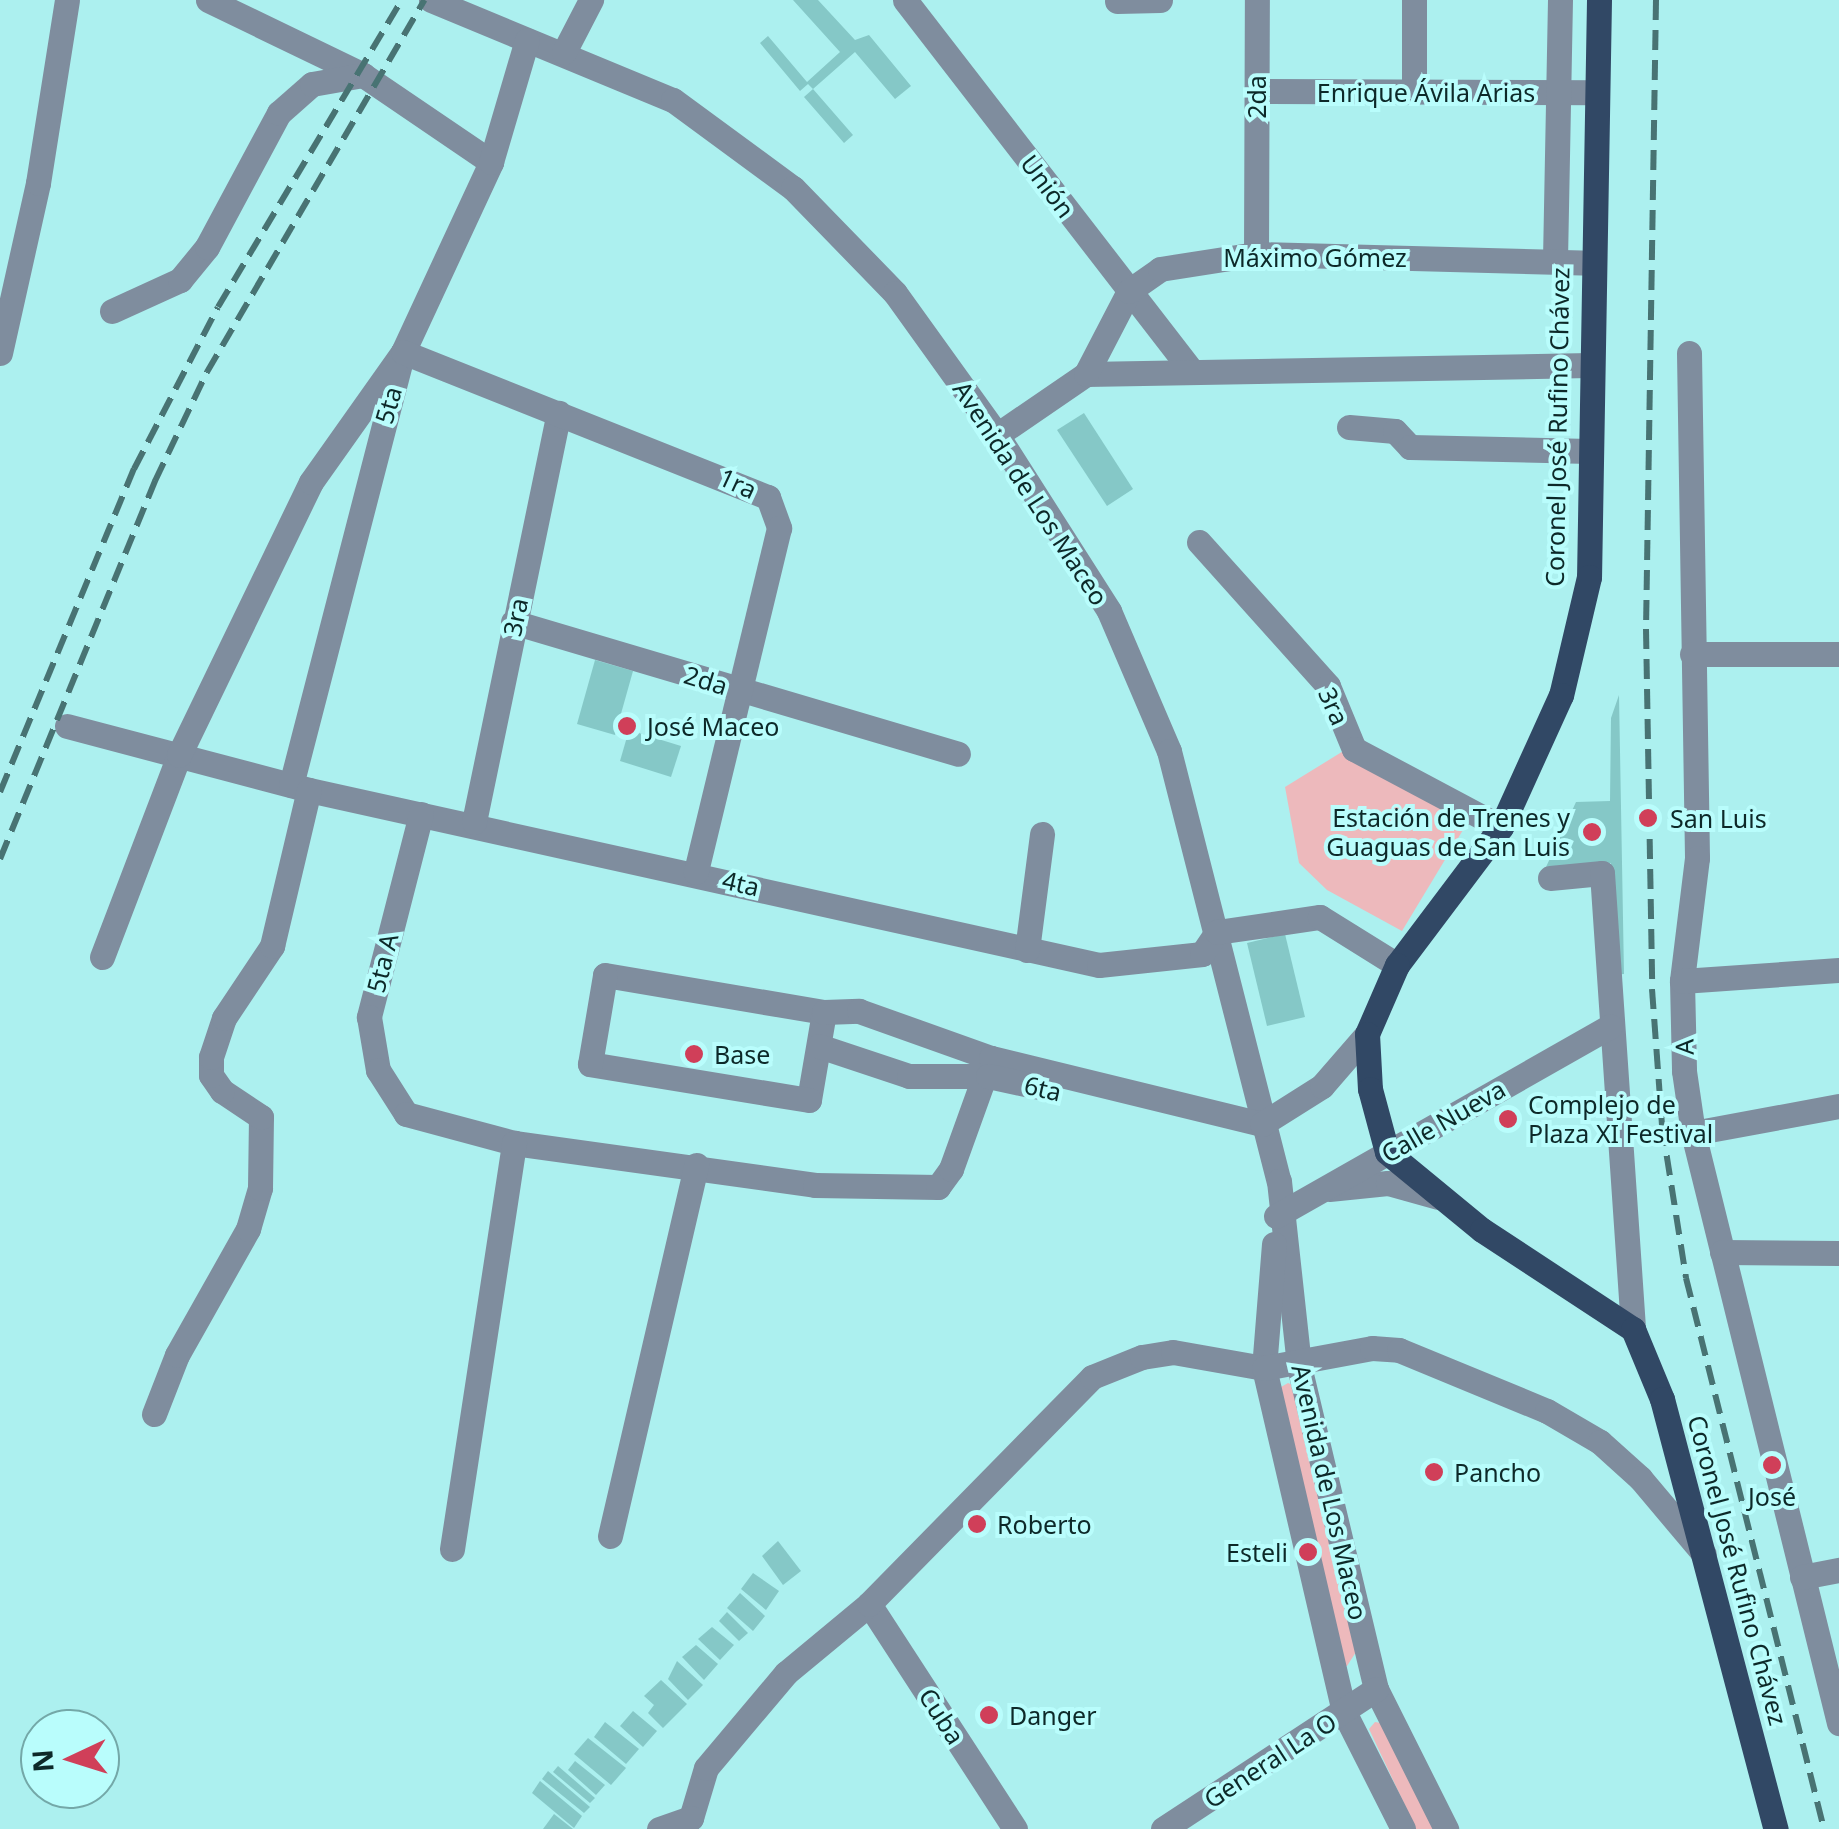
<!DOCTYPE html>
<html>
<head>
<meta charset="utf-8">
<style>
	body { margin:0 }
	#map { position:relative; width:1839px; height:1829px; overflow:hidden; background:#acf0ef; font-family:"Noto Sans",sans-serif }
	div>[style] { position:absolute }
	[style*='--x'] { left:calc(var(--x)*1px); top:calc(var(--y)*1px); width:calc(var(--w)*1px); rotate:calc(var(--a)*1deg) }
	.green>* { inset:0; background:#edb9bc }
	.building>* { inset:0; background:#85c8c7 }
	.minor>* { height:25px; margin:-12.5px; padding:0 12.5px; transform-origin:12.5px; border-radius:12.5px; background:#7f8d9e }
	.major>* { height:25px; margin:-12.5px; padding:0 12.5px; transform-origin:12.5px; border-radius:12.5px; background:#314865 }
	.rail>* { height:6px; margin-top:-3px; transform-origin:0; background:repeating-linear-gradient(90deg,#487373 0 20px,transparent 0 30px) }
	.dots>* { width:28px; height:28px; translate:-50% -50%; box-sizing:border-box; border:5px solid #b9fdfc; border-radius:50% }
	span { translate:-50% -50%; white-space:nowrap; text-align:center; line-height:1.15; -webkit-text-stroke:8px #b9fdfc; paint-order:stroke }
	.street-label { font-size:25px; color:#0d2929 }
	.poi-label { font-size:25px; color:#0d2929 }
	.left { translate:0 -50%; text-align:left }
	.right { translate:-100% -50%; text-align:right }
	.north { position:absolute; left:20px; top:1709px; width:100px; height:100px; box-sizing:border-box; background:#b9fdfc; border:2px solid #74a8a8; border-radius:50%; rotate:266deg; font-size:28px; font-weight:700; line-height:40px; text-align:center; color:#0d2929 }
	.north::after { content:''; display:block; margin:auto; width:35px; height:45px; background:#d03f59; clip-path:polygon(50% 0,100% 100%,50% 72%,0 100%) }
</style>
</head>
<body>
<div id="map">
	<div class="green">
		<div style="clip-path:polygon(1345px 750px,1469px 820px,1402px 931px,1327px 890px,1299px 863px,1285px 787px)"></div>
		<div style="clip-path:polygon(1288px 1383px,1295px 1386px,1356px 1652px,1347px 1666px,1341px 1666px,1281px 1387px)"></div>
		<div style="clip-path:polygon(1375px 1722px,1381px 1723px,1435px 1829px,1416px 1829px,1369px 1729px)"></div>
	</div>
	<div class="building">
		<div style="clip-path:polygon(793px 0,818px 0,855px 40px,869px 35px,911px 86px,895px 99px,855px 52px,813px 89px,853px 135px,844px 143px,804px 97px,813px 89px,808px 84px,800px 91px,760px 43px,768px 36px,807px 82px,840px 52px)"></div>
		<div style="clip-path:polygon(1084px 413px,1133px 489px,1107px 506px,1057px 430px)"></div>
		<div style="clip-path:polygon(595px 660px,633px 671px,615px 735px,577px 724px)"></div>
		<div style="clip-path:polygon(1619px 695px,1624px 974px,1613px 975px,1611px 863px,1546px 867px,1576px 802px,1610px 801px,1611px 718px)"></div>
		<div style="clip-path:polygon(629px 730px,681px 746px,671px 777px,620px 761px)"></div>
		<div style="clip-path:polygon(1285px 934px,1305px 1017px,1267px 1026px,1247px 943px)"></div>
		<div style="clip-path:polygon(778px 1541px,801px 1571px,783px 1585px,762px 1556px)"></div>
		<div style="clip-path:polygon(753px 1573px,779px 1591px,766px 1610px,741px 1589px)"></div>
		<div style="clip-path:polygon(740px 1593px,765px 1616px,753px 1631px,727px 1608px)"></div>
		<div style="clip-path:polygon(727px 1612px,748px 1633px,739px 1641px,719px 1621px)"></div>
		<div style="clip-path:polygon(712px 1627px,734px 1645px,720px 1660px,698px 1639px)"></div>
		<div style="clip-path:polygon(696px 1645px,718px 1664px,704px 1680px,682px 1657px)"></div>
		<div style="clip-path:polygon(677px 1661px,703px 1685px,688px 1700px,668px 1679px)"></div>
		<div style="clip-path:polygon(661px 1680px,687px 1704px,663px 1728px,648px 1713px,654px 1705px,644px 1696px)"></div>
		<div style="clip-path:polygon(633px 1711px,657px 1731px,643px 1747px,620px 1726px)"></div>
		<div style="clip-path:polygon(605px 1722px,639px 1749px,626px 1764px,594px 1737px)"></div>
		<div style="clip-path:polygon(588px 1738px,626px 1768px,611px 1785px,574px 1754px)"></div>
		<div style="clip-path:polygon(575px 1761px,605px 1785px,596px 1795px,568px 1770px)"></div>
		<div style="clip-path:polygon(558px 1766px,595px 1798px,590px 1803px,553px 1772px)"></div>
		<div style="clip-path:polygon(548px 1771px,590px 1807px,584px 1813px,542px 1779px)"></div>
		<div style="clip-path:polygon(540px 1781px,582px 1816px,574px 1828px,532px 1793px)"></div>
		<div style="clip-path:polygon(554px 1814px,573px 1829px,543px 1829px)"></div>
	</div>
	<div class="minor">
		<div style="--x:208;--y:0;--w:172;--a:25.8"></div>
		<div style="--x:363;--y:75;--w:155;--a:34.2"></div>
		<div style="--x:431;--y:0;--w:262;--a:22.5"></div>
		<div style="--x:673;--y:100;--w:149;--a:36.3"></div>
		<div style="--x:793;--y:188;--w:146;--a:45.8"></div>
		<div style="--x:895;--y:293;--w:175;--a:54.3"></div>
		<div style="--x:997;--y:435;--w:209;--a:57.5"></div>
		<div style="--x:1109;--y:611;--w:152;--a:66.8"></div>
		<div style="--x:1169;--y:751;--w:444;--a:75.7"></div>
		<div style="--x:1279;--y:1181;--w:186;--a:83.8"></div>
		<div style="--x:1299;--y:1366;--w:332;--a:76.6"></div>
		<div style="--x:1376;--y:1689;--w:157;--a:63.4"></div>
		<div style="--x:905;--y:0;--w:469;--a:52.3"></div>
		<div style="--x:1414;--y:0;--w:90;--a:90"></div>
		<div style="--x:1117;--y:1;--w:43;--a:-1.3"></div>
		<div style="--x:564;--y:52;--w:59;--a:-62.6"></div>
		<div style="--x:1256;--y:91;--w:340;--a:0.2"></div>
		<div style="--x:1256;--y:254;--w:254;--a:-89.8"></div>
		<div style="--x:1555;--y:260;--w:260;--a:-88.9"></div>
		<div style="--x:112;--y:311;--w:75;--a:-24.5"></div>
		<div style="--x:180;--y:280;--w:43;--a:-50.7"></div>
		<div style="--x:207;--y:247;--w:152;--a:-61.8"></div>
		<div style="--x:279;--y:113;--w:44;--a:-41.3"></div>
		<div style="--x:312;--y:84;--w:52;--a:-10"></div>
		<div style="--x:0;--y:353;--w:174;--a:-77.4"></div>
		<div style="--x:38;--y:183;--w:185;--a:-81"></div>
		<div style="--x:1689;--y:353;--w:505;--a:89.09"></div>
		<div style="--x:1697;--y:858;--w:124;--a:97"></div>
		<div style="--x:1682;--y:981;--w:90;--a:88.7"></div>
		<div style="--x:1684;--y:1071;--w:63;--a:81.7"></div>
		<div style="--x:1693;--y:1133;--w:608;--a:76.1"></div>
		<div style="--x:1086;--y:374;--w:504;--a:-1.02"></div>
		<div style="--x:1349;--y:427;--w:46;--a:5"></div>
		<div style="--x:1395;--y:431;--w:22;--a:47"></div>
		<div style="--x:1410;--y:447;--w:180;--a:1.3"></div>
		<div style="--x:997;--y:435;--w:108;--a:-34.4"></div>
		<div style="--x:1086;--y:374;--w:93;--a:-62.6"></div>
		<div style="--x:1129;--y:291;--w:38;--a:-35"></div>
		<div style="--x:1160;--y:269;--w:97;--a:-8.9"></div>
		<div style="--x:1256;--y:254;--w:335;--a:1.5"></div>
		<div style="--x:1199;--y:542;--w:193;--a:48.1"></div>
		<div style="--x:1328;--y:686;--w:68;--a:67.6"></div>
		<div style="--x:1354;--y:749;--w:166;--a:28"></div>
		<div style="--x:513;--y:622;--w:464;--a:16.5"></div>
		<div style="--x:1692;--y:654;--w:147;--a:0"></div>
		<div style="--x:67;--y:726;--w:250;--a:14.8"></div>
		<div style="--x:309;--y:790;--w:809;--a:12.49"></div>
		<div style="--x:1099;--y:965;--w:104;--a:-6.1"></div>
		<div style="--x:1202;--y:954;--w:27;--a:-56"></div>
		<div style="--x:1217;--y:932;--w:104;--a:-8.3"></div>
		<div style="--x:1320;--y:917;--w:91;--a:31.9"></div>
		<div style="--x:291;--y:785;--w:447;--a:-75.5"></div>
		<div style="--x:403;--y:352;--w:209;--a:-65.1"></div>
		<div style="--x:491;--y:162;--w:127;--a:-73.6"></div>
		<div style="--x:421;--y:814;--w:210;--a:104.4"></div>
		<div style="--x:369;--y:1017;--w:54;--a:80.4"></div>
		<div style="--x:378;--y:1070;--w:52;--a:57.5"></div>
		<div style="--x:406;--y:1114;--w:112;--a:15"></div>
		<div style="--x:514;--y:1143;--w:304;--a:7.9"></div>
		<div style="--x:815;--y:1185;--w:123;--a:0.9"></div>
		<div style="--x:938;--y:1187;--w:22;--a:-54"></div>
		<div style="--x:951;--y:1169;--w:118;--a:-70.2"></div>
		<div style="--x:474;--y:822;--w:418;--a:-78.3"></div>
		<div style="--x:1550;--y:878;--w:52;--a:-5.5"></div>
		<div style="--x:1602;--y:873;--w:457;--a:86.1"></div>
		<div style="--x:1027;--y:950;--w:117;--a:-82.6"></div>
		<div style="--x:102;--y:957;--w:216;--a:-69.1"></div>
		<div style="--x:179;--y:755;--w:303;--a:-64.2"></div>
		<div style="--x:311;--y:482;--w:159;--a:-54.7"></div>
		<div style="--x:403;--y:352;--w:393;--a:21.7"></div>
		<div style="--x:768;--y:497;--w:33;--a:70"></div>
		<div style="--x:779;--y:528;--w:354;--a:103.6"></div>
		<div style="--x:605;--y:975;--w:222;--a:9.6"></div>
		<div style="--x:824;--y:1012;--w:89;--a:99.7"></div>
		<div style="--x:809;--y:1100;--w:222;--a:-170.7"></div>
		<div style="--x:590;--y:1064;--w:90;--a:-80.4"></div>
		<div style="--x:1682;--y:981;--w:157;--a:-4"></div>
		<div style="--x:824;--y:1012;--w:35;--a:-2"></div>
		<div style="--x:859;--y:1011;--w:140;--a:19.6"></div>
		<div style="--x:991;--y:1058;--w:279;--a:13.7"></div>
		<div style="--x:1262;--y:1124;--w:71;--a:-32.3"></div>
		<div style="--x:1322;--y:1086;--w:69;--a:-49.1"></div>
		<div style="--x:819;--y:1046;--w:95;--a:18.4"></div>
		<div style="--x:909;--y:1076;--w:79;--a:0"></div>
		<div style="--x:988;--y:1076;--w:61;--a:12.2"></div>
		<div style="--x:1693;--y:1133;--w:148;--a:-10.5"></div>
		<div style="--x:1329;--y:1189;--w:59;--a:-5.8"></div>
		<div style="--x:1388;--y:1183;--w:52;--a:15.6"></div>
		<div style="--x:1276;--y:1216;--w:384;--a:-29.6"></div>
		<div style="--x:1274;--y:1244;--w:124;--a:94.6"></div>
		<div style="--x:1264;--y:1368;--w:353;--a:76.9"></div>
		<div style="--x:1344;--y:1712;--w:131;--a:63.2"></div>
		<div style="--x:1722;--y:1252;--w:117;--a:0.5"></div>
		<div style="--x:154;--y:1414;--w:63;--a:-68.7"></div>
		<div style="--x:177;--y:1355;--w:145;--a:-60.6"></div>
		<div style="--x:248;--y:1229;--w:43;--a:-73.7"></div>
		<div style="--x:260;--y:1188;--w:71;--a:-89.2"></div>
		<div style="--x:261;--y:1117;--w:47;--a:-146.3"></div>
		<div style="--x:222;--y:1091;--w:19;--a:-125"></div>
		<div style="--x:211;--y:1075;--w:18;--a:-90"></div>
		<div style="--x:211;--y:1057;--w:41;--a:-71.6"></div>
		<div style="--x:224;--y:1018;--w:87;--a:-56.3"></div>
		<div style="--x:272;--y:946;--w:160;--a:-76.7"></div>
		<div style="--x:610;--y:1536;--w:381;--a:-76.9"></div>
		<div style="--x:452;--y:1549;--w:411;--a:-81.3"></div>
		<div style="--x:1802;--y:1577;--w:38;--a:-11"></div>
		<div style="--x:869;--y:1604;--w:268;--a:57"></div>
		<div style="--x:691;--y:1818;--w:52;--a:-73.3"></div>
		<div style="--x:706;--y:1768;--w:124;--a:-49.9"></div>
		<div style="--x:786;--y:1673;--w:108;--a:-39.7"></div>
		<div style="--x:869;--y:1604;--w:318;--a:-45.5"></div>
		<div style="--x:1092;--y:1377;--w:54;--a:-21.8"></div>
		<div style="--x:1142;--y:1357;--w:31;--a:-9"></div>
		<div style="--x:1173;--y:1352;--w:92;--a:10"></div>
		<div style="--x:1264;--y:1368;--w:110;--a:-10.5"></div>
		<div style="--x:1372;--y:1348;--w:27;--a:4"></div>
		<div style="--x:1399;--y:1350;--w:160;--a:22.4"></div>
		<div style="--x:1547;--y:1411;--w:61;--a:30.3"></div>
		<div style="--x:1600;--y:1442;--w:54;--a:42"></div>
		<div style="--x:1640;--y:1478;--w:99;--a:49.9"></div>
		<div style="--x:659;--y:1829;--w:34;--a:-19"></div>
		<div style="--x:1163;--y:1829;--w:255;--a:-33.3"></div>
	</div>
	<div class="major">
		<div style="--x:1599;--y:0;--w:577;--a:90.99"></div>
		<div style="--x:1589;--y:577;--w:121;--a:103.3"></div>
		<div style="--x:1561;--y:695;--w:145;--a:114.4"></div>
		<div style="--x:1501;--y:827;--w:173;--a:127"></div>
		<div style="--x:1397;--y:965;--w:75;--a:113.5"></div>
		<div style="--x:1367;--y:1034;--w:55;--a:86.9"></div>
		<div style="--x:1370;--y:1089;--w:65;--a:74.9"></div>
		<div style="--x:1387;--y:1152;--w:123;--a:39.4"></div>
		<div style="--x:1482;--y:1230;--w:181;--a:33.3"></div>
		<div style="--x:1633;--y:1329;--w:76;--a:67.5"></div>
		<div style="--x:1662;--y:1399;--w:445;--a:75.2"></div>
	</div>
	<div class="rail">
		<div style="--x:1656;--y:0;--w:629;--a:90.91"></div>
		<div style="--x:1646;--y:629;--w:360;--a:89"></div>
		<div style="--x:1652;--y:989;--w:137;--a:85.8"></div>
		<div style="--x:1662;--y:1126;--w:154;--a:81"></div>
		<div style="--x:1686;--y:1278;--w:568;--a:75.94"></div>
		<div style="--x:0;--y:792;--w:350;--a:-67.5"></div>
		<div style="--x:134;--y:469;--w:182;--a:-62.6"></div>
		<div style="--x:218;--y:307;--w:358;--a:-59.1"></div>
		<div style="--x:0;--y:859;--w:409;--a:-67.7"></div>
		<div style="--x:155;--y:481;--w:121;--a:-64.5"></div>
		<div style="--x:207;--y:372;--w:431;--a:-59.7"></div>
	</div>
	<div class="dots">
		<div style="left:627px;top:726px;background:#d03f59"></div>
		<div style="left:1648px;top:818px;background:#d03f59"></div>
		<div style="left:1592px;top:832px;background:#d03f59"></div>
		<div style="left:694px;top:1054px;background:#d03f59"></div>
		<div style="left:1508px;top:1119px;background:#d03f59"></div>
		<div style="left:1772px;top:1465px;background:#d03f59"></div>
		<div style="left:1434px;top:1472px;background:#d03f59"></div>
		<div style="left:977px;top:1524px;background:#d03f59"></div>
		<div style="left:1308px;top:1552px;background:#d03f59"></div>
		<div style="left:989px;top:1715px;background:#d03f59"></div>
	</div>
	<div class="street-label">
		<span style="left:1426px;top:92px">Enrique Ávila Arias</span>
		<span style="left:1256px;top:97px;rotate:-90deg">2da</span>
		<span style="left:1048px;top:186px;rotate:53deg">Unión</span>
		<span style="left:1315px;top:257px">Máximo Gómez</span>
		<span style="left:388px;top:405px;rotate:-74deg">5ta</span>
		<span style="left:1557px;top:427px;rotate:-89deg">Coronel José Rufino Chávez</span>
		<span style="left:738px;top:483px;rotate:25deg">1ra</span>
		<span style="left:1031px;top:493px;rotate:57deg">Avenida de Los Maceo</span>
		<span style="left:515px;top:617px;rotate:-78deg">3ra</span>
		<span style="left:706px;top:680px;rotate:17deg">2da</span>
		<span style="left:1334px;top:706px;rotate:66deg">3ra</span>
		<span style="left:741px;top:883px;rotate:13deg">4ta</span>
		<span style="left:382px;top:963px;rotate:-76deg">5ta A</span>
		<span style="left:1684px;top:1047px;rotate:-91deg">A</span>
		<span style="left:1043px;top:1088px;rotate:13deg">6ta</span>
		<span style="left:1443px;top:1121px;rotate:-30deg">Calle Nueva</span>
		<span style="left:1330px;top:1492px;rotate:77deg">Avenida de Los Maceo</span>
		<span style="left:1738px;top:1570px;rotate:75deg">Coronel José Rufino Chávez</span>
		<span style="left:942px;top:1716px;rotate:57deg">Cuba</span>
		<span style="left:1270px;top:1760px;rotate:-33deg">General La O</span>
	</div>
	<div class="poi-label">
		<span class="left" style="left:647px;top:726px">José Maceo</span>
		<span class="right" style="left:1570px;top:832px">Estación de Trenes y<br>Guaguas de San Luis</span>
		<span class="left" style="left:1670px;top:818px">San Luis</span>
		<span class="left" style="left:714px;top:1054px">Base</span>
		<span class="left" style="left:1528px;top:1119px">Complejo de<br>Plaza XI Festival</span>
		<span class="left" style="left:1454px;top:1472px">Pancho</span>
		<span style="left:1772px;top:1496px">José</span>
		<span class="left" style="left:997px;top:1524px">Roberto</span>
		<span class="right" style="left:1288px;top:1552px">Esteli</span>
		<span class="left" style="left:1009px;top:1715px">Danger</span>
	</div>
	<div class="north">N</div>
</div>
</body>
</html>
